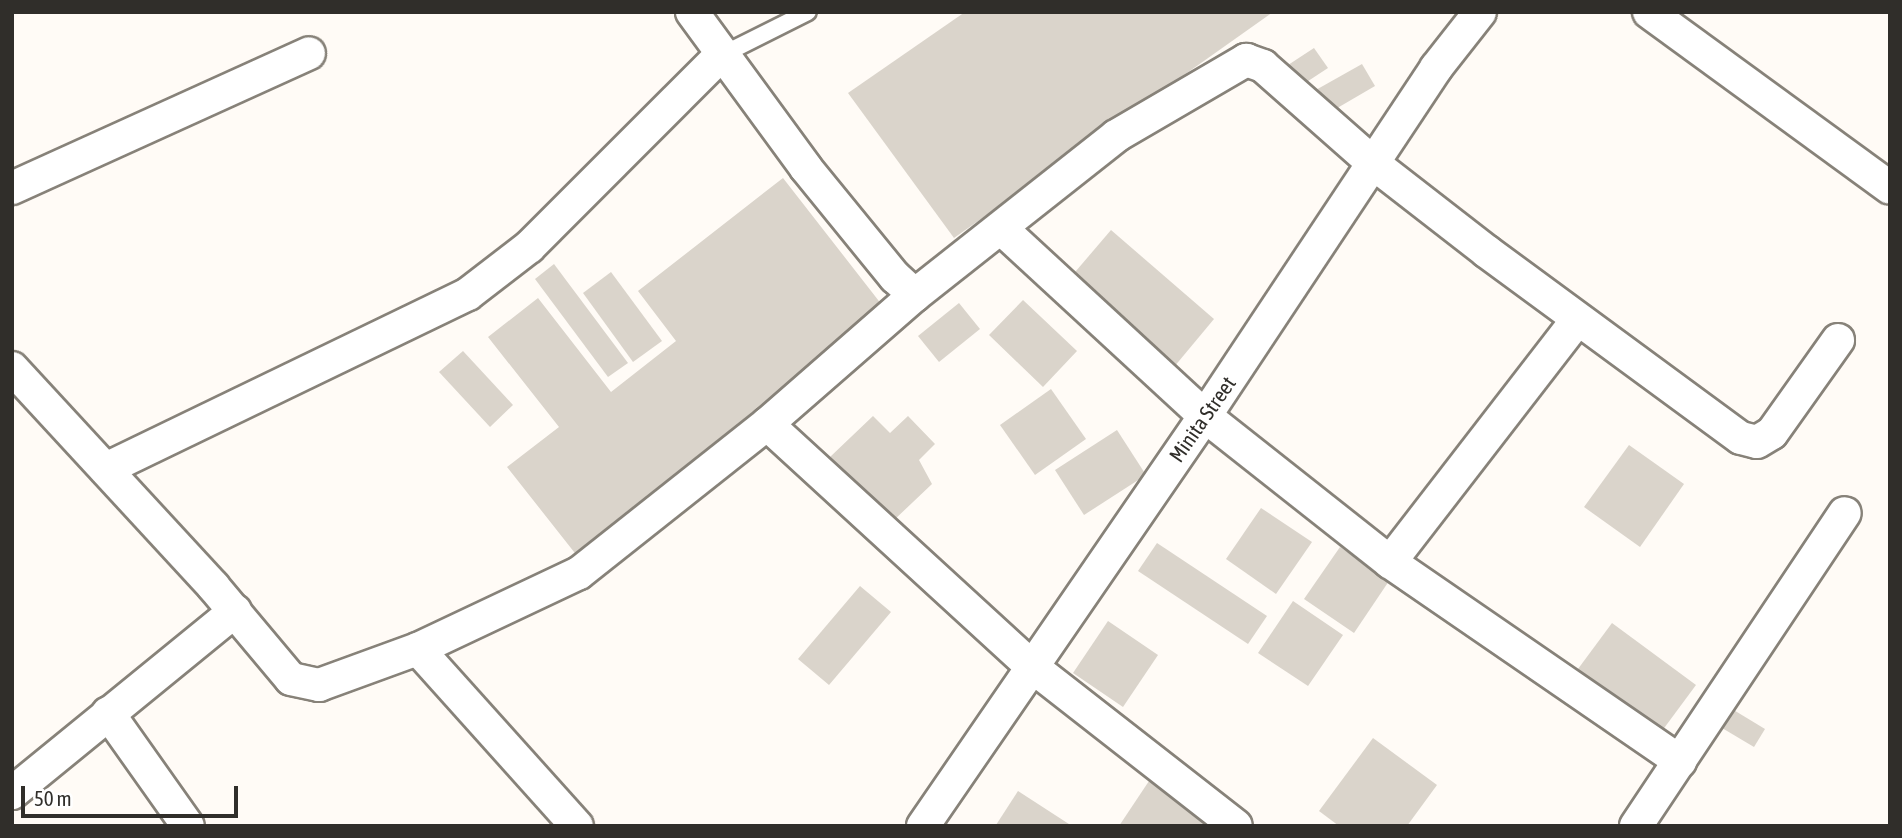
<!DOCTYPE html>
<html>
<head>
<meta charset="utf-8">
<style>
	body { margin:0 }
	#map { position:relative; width:1902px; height:838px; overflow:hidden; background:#fffbf6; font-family:"Asap Condensed",sans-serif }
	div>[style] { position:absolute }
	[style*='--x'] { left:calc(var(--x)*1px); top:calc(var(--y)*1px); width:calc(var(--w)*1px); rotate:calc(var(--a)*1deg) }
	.building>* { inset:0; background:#dad4cb }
	.roads { filter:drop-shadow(2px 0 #878279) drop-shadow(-2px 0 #878279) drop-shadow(0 2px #878279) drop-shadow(0 -2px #878279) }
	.service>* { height:16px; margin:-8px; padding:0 8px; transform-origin:8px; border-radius:8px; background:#fff }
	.minor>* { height:32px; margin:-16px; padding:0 16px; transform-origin:16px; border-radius:16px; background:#fff }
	span { translate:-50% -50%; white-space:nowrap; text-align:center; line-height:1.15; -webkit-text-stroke:6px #fff; paint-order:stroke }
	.street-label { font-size:21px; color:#302e2a }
	.frame { position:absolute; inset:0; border:14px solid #302e2a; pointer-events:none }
	.scale { position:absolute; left:21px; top:786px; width:217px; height:32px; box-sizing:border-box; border:4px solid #302e2a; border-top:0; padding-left:9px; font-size:21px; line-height:24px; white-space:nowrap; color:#302e2a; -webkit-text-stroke:5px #fff; paint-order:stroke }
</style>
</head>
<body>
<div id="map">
	<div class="building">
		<div style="clip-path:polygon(965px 12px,1273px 12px,954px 238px,848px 93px)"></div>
		<div style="clip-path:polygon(1314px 48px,1328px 68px,1299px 87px,1285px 67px)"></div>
		<div style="clip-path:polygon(1362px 64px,1375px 86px,1327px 114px,1314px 91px)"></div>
		<div style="clip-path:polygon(783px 178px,889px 314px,578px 557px,507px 467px,559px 427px,488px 337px,538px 298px,611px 392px,676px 341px,638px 291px)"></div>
		<div style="clip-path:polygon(1111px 230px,1214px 319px,1174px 367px,1070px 278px)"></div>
		<div style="clip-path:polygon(554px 264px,628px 363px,608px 377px,535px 279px)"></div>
		<div style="clip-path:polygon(611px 272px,662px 341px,633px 362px,583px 293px)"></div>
		<div style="clip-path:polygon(1023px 300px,1077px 351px,1043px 387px,989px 335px)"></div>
		<div style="clip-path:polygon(959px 303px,980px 329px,939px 362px,918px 336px)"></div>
		<div style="clip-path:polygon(463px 351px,513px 405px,490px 427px,439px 372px)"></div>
		<div style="clip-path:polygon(1051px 389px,1086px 439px,1035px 475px,1000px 425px)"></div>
		<div style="clip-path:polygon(873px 416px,890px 433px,908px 416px,935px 444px,919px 460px,932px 484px,893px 521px,830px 457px)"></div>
		<div style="clip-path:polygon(1117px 430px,1146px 475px,1084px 515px,1055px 470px)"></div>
		<div style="clip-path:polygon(1629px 445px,1684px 484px,1640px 547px,1584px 507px)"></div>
		<div style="clip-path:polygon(1261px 508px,1312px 542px,1276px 594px,1226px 559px)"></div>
		<div style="clip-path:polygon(1157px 543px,1267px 616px,1248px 644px,1138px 571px)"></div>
		<div style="clip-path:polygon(1340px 547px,1389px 581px,1354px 633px,1304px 599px)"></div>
		<div style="clip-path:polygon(860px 586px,891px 612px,829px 685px,798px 659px)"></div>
		<div style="clip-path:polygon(1293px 601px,1343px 635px,1308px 686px,1258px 653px)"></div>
		<div style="clip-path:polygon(1108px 621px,1158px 655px,1123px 707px,1073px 673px)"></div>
		<div style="clip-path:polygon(1612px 623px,1696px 685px,1659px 735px,1575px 673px)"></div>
		<div style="clip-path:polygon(1732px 709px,1765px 729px,1754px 747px,1722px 728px)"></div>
		<div style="clip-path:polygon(1373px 738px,1437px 785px,1407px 826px,1339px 826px,1319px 811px)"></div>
		<div style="clip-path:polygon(1149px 781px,1215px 826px,1119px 826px)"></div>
		<div style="clip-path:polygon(1018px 791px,1072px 826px,996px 825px)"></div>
	</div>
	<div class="roads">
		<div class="service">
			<div style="--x:720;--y:56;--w:98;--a:-26.6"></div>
		</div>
		<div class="minor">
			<div style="--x:692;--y:12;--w:193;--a:53.8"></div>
			<div style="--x:806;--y:168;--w:141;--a:50.8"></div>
			<div style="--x:895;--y:277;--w:27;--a:42"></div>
			<div style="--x:1649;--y:12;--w:298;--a:36.1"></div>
			<div style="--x:12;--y:188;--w:326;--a:-24.4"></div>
			<div style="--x:1002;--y:229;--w:276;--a:42.7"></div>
			<div style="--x:1205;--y:416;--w:236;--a:38.3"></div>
			<div style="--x:1390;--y:562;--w:352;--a:34.5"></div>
			<div style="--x:12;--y:368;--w:297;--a:47.3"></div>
			<div style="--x:213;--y:586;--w:121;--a:50"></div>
			<div style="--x:291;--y:679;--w:29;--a:12"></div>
			<div style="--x:319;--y:685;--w:105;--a:-20"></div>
			<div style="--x:418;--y:649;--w:178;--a:-25.3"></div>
			<div style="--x:579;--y:573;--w:240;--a:-38.4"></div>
			<div style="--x:767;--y:424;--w:196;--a:-41.1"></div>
			<div style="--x:915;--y:295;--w:256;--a:-38.3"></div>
			<div style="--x:1116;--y:136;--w:151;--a:-30.3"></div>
			<div style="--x:1246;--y:60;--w:18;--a:19"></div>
			<div style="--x:1263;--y:66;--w:148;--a:41.4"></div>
			<div style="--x:1374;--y:164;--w:142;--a:37.8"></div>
			<div style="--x:1486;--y:251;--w:316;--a:36.3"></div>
			<div style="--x:1741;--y:438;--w:16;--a:14"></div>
			<div style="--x:1757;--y:442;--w:17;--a:-31"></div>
			<div style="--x:1772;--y:433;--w:114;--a:-54.6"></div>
			<div style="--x:767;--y:424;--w:357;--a:42.5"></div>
			<div style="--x:1030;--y:665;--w:261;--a:38"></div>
			<div style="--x:106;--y:469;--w:402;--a:-25.8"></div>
			<div style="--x:468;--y:294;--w:77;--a:-37.6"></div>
			<div style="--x:529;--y:247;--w:270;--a:-45"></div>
			<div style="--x:1390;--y:562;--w:306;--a:-52.3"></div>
			<div style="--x:418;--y:649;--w:238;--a:48.1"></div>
			<div style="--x:108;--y:713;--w:138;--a:54.7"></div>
			<div style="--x:12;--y:793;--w:288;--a:-39.2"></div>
			<div style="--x:923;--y:826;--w:498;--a:-55.5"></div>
			<div style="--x:1205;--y:416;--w:418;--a:-56.4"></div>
			<div style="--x:1436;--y:68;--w:71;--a:-51.8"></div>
			<div style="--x:1636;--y:826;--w:376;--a:-56.3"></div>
		</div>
	</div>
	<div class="street-label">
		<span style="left:1202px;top:419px;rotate:-55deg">Minita Street</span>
	</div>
	<div class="frame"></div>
	<div class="scale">50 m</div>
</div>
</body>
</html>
